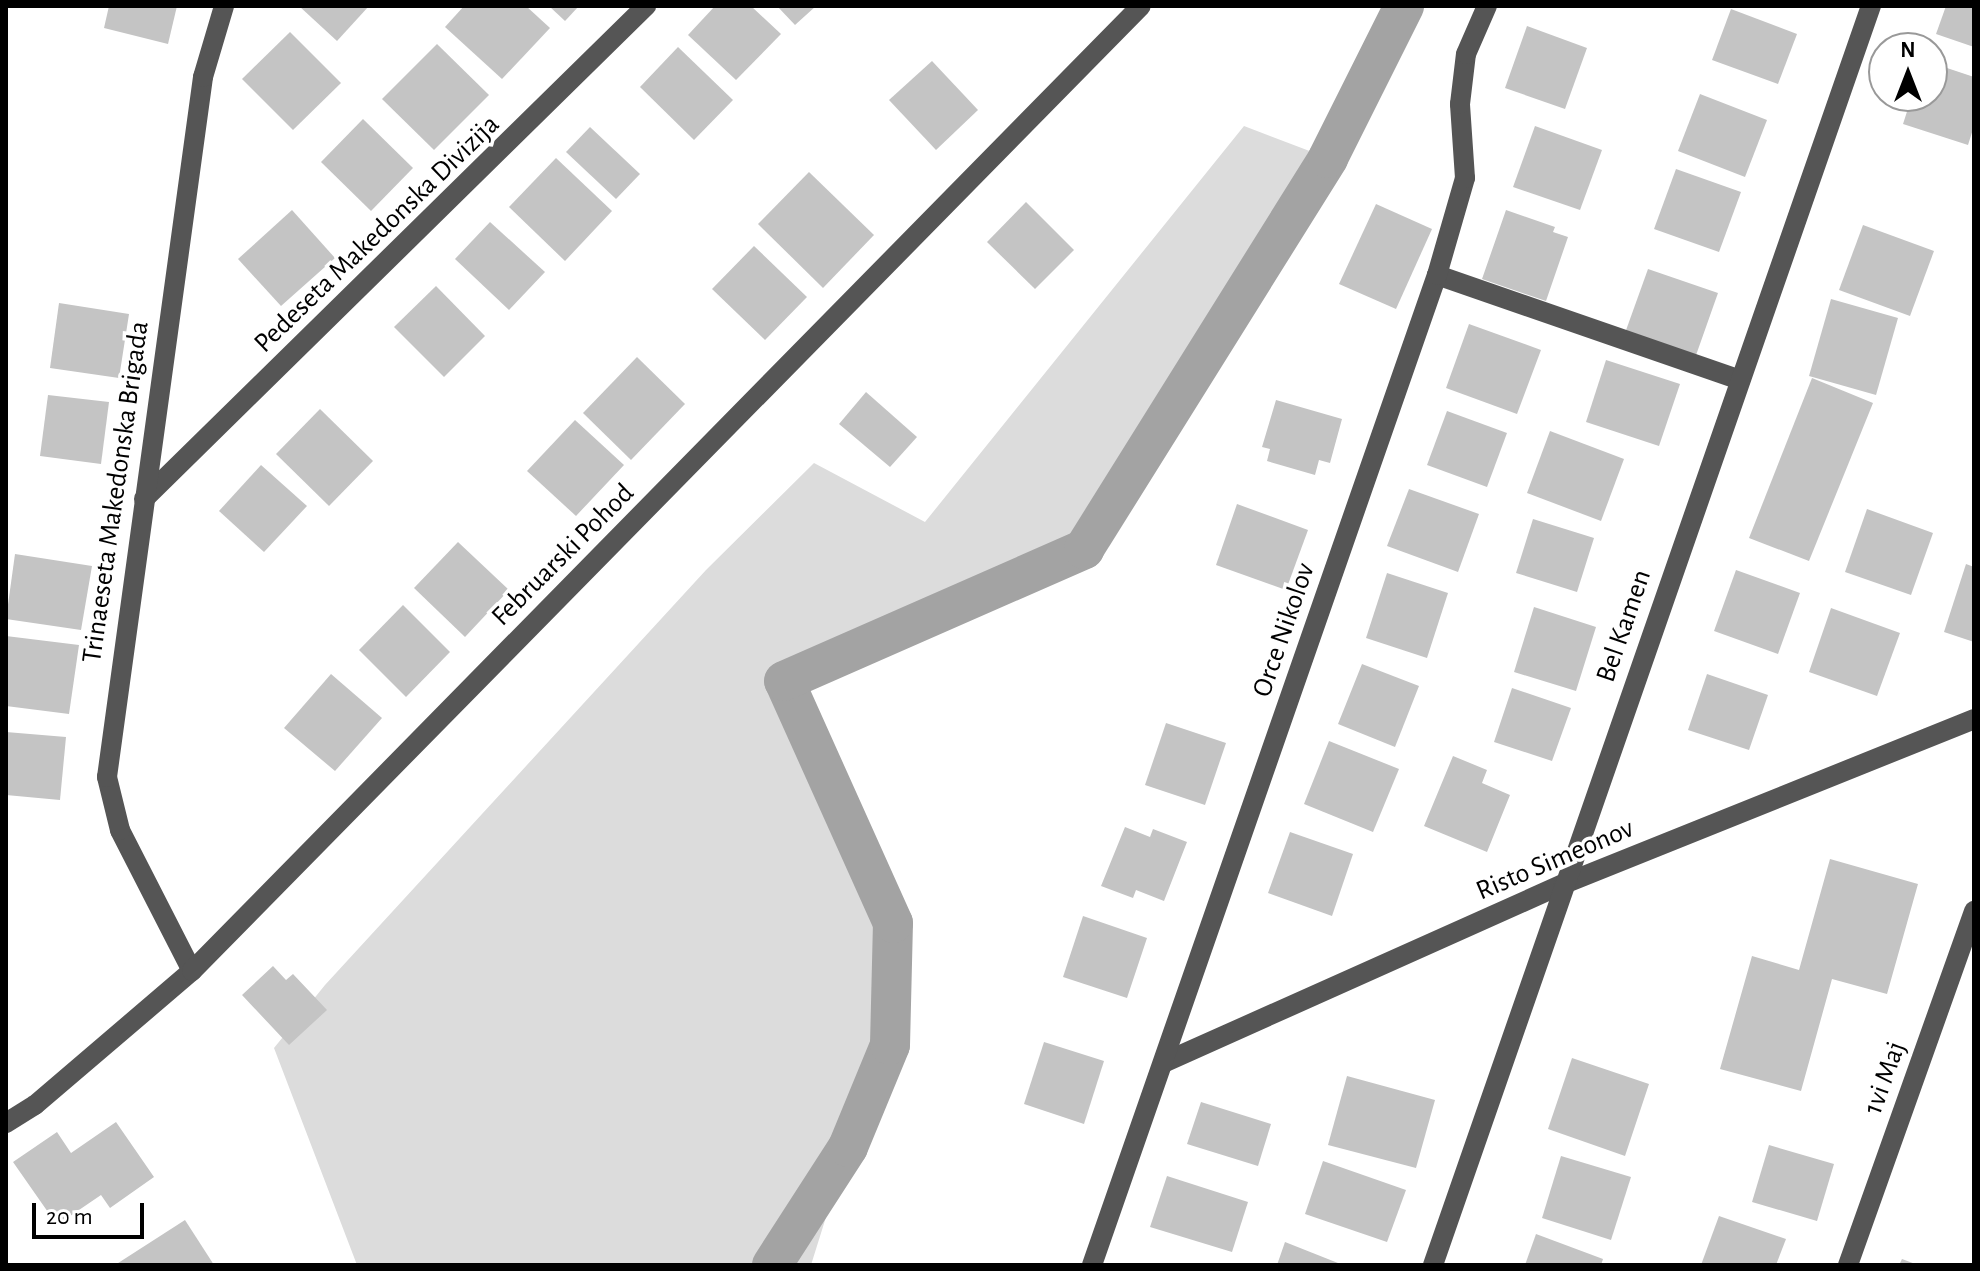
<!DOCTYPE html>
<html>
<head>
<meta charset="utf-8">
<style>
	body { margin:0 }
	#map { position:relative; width:1980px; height:1271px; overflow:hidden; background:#fff; font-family:"Alegreya Sans",sans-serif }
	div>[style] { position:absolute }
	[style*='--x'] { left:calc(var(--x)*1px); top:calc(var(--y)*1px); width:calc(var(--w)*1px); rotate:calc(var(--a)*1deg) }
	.green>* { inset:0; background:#dcdcdc }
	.canal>* { height:40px; margin:-20px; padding:0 20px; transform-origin:20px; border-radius:20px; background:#a3a3a3 }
	.building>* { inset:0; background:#c4c4c4 }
	.minor>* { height:20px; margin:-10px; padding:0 10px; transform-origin:10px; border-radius:10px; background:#555 }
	span { translate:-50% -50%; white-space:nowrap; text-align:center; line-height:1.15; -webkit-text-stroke:7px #fff; paint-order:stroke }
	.street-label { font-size:28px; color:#000 }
	.frame { position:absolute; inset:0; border:8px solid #000; pointer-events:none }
	.north { position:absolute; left:1868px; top:32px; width:80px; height:80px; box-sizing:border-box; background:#fff; border:2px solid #999; border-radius:50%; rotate:0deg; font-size:22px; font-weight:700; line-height:32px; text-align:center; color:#000 }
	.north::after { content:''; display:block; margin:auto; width:28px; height:36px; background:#000; clip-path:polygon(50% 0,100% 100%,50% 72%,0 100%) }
	.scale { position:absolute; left:32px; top:1203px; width:112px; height:36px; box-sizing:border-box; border:4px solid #000; border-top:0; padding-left:10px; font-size:24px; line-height:28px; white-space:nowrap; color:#000; -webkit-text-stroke:6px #fff; paint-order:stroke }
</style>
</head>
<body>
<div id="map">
	<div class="green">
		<div style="clip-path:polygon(1244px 126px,1328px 158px,1098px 543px,784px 681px,893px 923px,890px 1045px,848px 1147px,811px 1265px,357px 1265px,274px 1048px,325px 985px,706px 570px,814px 463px,925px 522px)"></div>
	</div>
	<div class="canal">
		<div style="--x:772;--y:1265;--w:140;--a:-57.2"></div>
		<div style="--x:848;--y:1147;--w:110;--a:-67.6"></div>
		<div style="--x:890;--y:1045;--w:122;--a:-88.6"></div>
		<div style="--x:893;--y:923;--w:265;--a:-114.2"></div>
		<div style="--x:784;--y:681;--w:328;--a:-23.7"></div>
		<div style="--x:1084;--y:549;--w:461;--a:-58"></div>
		<div style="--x:1328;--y:158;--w:170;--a:-63.4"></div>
	</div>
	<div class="building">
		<div style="clip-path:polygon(109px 6px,177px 6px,168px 44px,104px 28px)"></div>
		<div style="clip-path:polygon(299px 6px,369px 6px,337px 41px)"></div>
		<div style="clip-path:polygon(464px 6px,526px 6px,550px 28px,502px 79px,445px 27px)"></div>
		<div style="clip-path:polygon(549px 6px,579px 6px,565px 21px)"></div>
		<div style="clip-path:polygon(715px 6px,751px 6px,781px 34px,736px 80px,688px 35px)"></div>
		<div style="clip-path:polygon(777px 6px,816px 6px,795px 25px)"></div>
		<div style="clip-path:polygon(1946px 6px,1974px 6px,1974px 47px,1936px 34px)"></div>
		<div style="clip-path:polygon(1731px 9px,1797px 34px,1778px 84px,1712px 60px)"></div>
		<div style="clip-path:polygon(1527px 26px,1587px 48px,1565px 109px,1505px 88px)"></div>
		<div style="clip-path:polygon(290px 32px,341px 83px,293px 130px,242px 79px)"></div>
		<div style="clip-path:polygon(437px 44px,489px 95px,434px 150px,382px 99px)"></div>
		<div style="clip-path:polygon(678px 47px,733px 100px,694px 140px,640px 87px)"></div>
		<div style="clip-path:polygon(932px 61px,978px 110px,936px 150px,889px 100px)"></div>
		<div style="clip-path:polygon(1932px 63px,1974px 77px,1974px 126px,1968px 145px,1903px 124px,1912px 96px,1932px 96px)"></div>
		<div style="clip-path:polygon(1700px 94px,1767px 120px,1745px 177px,1678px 151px)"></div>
		<div style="clip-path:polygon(363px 119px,413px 168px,371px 211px,321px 162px)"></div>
		<div style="clip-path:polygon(1535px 126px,1602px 150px,1580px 210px,1513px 187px)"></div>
		<div style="clip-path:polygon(590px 127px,640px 174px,616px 199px,566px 152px)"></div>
		<div style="clip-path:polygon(556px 158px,612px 211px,565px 261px,509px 207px)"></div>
		<div style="clip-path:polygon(1676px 169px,1741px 192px,1719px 252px,1654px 229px)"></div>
		<div style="clip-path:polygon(809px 172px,874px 235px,823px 288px,758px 224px)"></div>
		<div style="clip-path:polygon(1026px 202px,1074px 250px,1035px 289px,987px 242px)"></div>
		<div style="clip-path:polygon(1376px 204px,1432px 229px,1396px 309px,1339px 284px)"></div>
		<div style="clip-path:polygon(292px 210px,335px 258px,281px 306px,238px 259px)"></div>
		<div style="clip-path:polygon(1506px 210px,1555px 227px,1553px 232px,1568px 237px,1546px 301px,1482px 279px)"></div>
		<div style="clip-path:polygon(490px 222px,545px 272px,509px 310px,455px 259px)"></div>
		<div style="clip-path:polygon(1863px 225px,1934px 251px,1910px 316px,1839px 290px)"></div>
		<div style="clip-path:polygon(754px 246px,807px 297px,765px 340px,712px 289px)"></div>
		<div style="clip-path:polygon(1648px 269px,1718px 293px,1695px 358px,1625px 333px)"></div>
		<div style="clip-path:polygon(436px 286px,485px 336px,444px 377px,394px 327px)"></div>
		<div style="clip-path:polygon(1831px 299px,1898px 318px,1876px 395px,1809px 376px)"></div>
		<div style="clip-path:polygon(59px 303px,129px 314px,119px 378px,50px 368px)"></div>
		<div style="clip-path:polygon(1469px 324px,1541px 350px,1517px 414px,1446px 388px)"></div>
		<div style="clip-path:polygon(637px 357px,685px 404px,631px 460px,583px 413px)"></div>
		<div style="clip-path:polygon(1606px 360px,1680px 384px,1659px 446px,1586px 422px)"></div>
		<div style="clip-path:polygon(1812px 378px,1873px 403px,1809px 561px,1749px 538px)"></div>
		<div style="clip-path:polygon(866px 392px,917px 437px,890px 467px,839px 424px)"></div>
		<div style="clip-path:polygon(48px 395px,109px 402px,101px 464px,40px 456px)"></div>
		<div style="clip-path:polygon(1276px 400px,1342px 419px,1330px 463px,1319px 460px,1315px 475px,1267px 461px,1270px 449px,1262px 447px)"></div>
		<div style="clip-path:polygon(320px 409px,373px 461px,329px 506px,276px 454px)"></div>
		<div style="clip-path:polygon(1447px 411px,1507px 433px,1487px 487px,1427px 465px)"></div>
		<div style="clip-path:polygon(575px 420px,624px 465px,576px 516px,527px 471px)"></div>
		<div style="clip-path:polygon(1550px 431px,1624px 459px,1601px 521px,1527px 493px)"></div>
		<div style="clip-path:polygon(261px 465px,307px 506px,264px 552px,219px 511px)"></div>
		<div style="clip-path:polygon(1409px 489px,1479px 514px,1458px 572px,1387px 546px)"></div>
		<div style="clip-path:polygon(1237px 504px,1308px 530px,1286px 590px,1216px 565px)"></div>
		<div style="clip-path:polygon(1867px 509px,1933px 533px,1911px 595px,1845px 572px)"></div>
		<div style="clip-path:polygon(1533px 519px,1594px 538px,1577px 592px,1516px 573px)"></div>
		<div style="clip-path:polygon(458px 542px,509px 590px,465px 637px,414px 588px)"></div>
		<div style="clip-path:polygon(15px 554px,92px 566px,81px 630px,6px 619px)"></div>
		<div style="clip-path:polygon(1966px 564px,1974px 567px,1974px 642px,1944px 632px)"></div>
		<div style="clip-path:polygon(1736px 570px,1800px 593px,1778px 654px,1714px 631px)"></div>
		<div style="clip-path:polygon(1387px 573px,1448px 593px,1427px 658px,1366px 638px)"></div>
		<div style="clip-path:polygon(403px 605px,450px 652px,406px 697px,359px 650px)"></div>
		<div style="clip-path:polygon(1534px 607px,1596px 627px,1576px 691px,1514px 672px)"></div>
		<div style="clip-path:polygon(1831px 608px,1900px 633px,1877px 696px,1809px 672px)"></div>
		<div style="clip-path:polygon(6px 636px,79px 645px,69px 714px,6px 706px)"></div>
		<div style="clip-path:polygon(1362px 664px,1419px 686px,1395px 747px,1338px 724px)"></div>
		<div style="clip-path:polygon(331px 674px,382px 718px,335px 771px,284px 728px)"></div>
		<div style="clip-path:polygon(1707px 674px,1768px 695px,1749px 750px,1688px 730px)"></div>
		<div style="clip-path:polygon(1512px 688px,1571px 708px,1552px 761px,1494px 742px)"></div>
		<div style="clip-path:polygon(1166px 723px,1226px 743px,1205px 805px,1145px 785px)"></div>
		<div style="clip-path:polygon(6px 732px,66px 737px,60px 800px,6px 795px)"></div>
		<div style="clip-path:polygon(1329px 741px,1399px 769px,1373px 832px,1304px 804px)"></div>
		<div style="clip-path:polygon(1453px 756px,1487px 770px,1482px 783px,1510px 795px,1487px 852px,1424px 826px)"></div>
		<div style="clip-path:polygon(1125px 827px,1150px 837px,1153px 829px,1187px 842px,1164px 901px,1136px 890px,1133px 898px,1101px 886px)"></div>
		<div style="clip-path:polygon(1290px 832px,1353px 854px,1332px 916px,1268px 893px)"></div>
		<div style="clip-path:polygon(1830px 859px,1918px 884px,1887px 994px,1832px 979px,1801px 1091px,1720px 1069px,1752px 956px,1799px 970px)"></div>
		<div style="clip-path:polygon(1083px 916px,1147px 938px,1127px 998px,1063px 977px)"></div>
		<div style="clip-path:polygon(273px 966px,286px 980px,293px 974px,327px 1010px,289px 1045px,242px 995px)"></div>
		<div style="clip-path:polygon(1044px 1042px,1104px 1061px,1084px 1124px,1024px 1104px)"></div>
		<div style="clip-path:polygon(1572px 1058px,1649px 1084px,1625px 1156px,1548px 1129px)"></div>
		<div style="clip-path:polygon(1347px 1076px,1435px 1100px,1416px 1168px,1328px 1145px)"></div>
		<div style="clip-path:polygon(1201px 1102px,1271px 1124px,1258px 1166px,1187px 1144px)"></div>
		<div style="clip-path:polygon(116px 1122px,154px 1177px,110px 1208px,101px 1195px,57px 1225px,13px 1162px,57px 1132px,71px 1153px)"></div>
		<div style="clip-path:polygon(1769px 1145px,1834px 1164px,1817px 1221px,1752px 1202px)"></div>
		<div style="clip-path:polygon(1561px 1156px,1631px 1177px,1611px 1240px,1542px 1218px)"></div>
		<div style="clip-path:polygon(1323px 1161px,1406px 1190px,1387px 1242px,1305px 1214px)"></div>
		<div style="clip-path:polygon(1167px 1176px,1248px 1202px,1232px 1252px,1150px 1227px)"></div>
		<div style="clip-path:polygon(1719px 1216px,1786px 1239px,1776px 1265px,1701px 1265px)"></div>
		<div style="clip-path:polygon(185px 1220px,214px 1265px,115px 1265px)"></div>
		<div style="clip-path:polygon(1536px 1234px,1603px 1259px,1601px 1265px,1525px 1265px)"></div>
		<div style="clip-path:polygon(1285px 1242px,1343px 1265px,1277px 1265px)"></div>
		<div style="clip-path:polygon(1902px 1259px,1918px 1265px,1899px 1265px)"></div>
	</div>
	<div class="minor">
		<div style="--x:1437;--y:275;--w:321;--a:19.1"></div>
		<div style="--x:144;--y:499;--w:704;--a:-44.48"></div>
		<div style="--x:192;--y:971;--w:158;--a:-117.1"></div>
		<div style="--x:120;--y:830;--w:55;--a:-103.8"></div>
		<div style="--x:107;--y:777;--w:707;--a:-82.19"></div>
		<div style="--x:203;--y:77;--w:74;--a:-73.5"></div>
		<div style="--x:1163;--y:1063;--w:439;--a:-24.1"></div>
		<div style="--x:1564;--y:884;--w:442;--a:-21.9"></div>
		<div style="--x:6;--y:1123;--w:34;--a:-32"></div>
		<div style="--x:35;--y:1105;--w:206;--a:-40.5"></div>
		<div style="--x:192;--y:971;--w:1353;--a:-45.48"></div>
		<div style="--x:1092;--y:1265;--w:1048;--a:-70.79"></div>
		<div style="--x:1437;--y:275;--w:101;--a:-73.9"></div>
		<div style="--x:1465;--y:178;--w:74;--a:-93.9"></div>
		<div style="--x:1460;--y:104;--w:50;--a:-83.2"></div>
		<div style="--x:1466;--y:54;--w:52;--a:-66.4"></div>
		<div style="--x:1433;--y:1265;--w:1333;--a:-70.82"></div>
		<div style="--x:1848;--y:1265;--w:376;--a:-70.4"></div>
	</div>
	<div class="street-label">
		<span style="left:377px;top:234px;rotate:-44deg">Pedeseta Makedonska Divizija</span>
		<span style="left:116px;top:492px;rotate:-82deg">Trinaeseta Makedonska Brigada</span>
		<span style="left:563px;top:555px;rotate:-45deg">Februarski Pohod</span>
		<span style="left:1624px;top:626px;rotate:-71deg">Bel Kamen</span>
		<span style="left:1284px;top:630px;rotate:-71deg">Orce Nikolov</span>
		<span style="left:1555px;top:860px;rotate:-23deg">Risto Simeonov</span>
		<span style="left:1885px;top:1078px;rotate:-70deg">1vi Maj</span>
	</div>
	<div class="frame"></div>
	<div class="north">N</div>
	<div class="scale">20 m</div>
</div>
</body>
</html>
